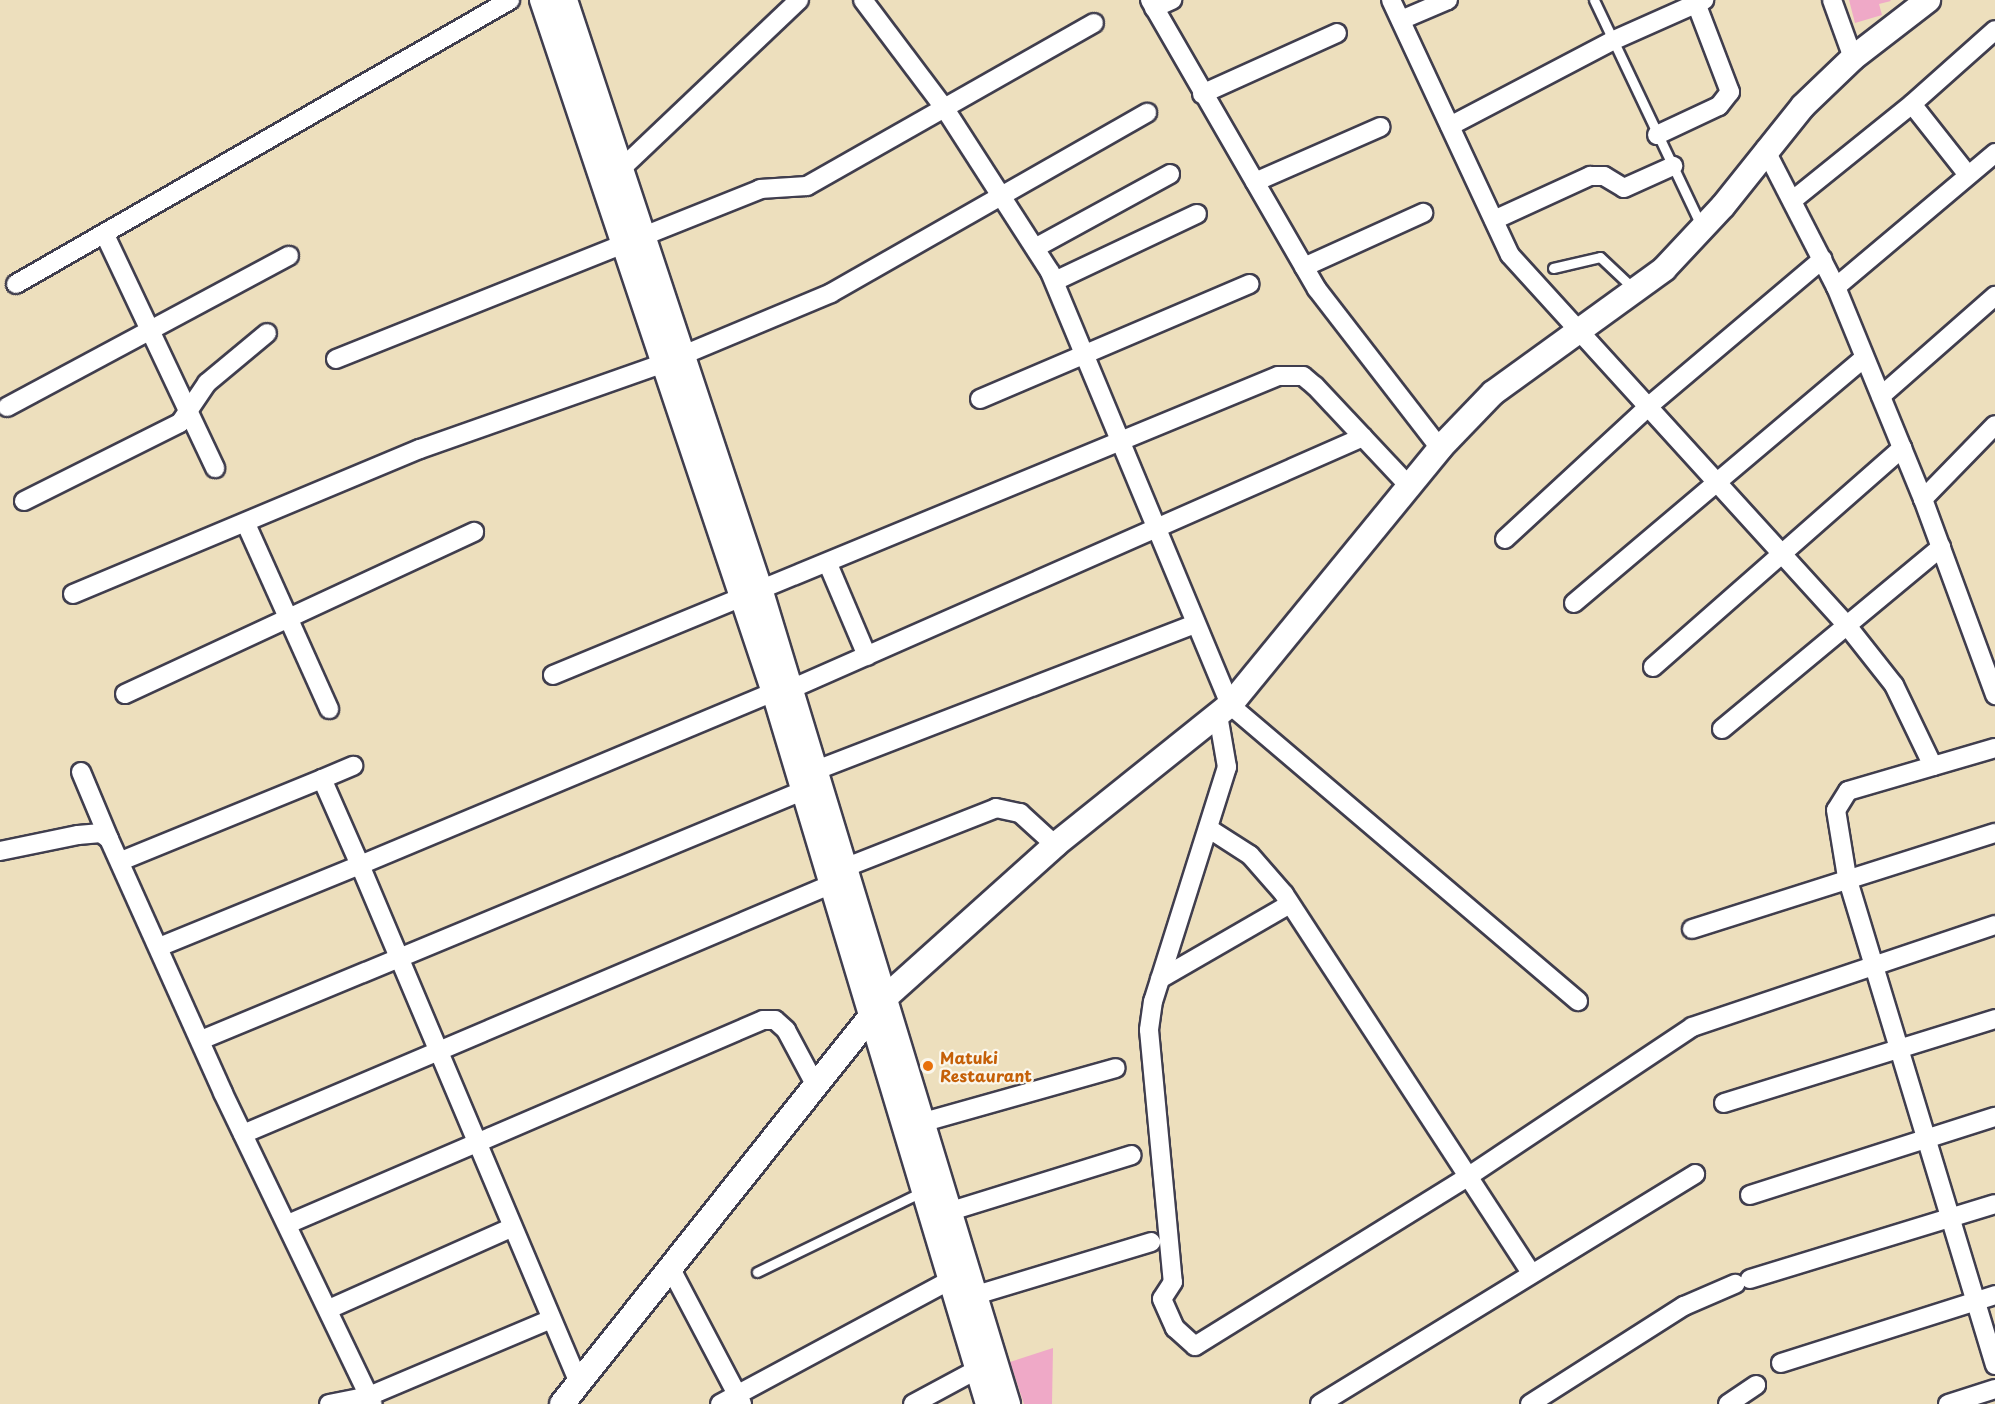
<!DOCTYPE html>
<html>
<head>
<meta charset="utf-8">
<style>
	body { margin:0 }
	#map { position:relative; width:1995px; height:1404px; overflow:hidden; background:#eddfbd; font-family:"Playpen Sans",sans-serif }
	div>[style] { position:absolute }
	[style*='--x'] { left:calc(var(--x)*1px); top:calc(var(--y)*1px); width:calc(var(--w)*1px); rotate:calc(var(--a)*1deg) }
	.building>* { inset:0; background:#efa9c7 }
	.roads { filter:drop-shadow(2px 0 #403e4e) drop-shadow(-2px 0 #403e4e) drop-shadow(0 2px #403e4e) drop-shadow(0 -2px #403e4e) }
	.service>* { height:9px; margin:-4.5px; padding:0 4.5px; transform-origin:4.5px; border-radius:4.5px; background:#fff }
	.minor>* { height:18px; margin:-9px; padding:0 9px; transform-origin:9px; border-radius:9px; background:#fff }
	.tertiary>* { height:24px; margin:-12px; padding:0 12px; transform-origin:12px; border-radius:12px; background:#fff }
	.dots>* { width:16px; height:16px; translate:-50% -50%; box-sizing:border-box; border:3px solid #fbf7ec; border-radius:50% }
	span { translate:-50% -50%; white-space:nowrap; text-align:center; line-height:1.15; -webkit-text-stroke:4.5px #fbf7ec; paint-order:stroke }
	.food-label { font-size:16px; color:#c56008; font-weight:700 }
	.left { translate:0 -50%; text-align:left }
</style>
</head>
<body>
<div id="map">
	<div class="building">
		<div style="clip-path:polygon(1849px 0,1890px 0,1891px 1px,1879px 4px,1882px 15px,1855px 23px)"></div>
		<div style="clip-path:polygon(1053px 1348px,1052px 1404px,1024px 1404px,1010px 1362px)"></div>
	</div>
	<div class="roads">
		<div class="service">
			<div style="--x:1594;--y:0;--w:249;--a:64.6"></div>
			<div style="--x:1553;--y:268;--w:48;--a:-13.2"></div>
			<div style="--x:1600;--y:257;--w:47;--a:43.3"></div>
			<div style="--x:757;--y:1272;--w:186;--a:-25.9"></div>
		</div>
		<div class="minor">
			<div style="--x:863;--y:0;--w:136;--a:53"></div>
			<div style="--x:945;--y:109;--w:194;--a:57.2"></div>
			<div style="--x:1050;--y:272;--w:469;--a:67.4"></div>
			<div style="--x:1230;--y:705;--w:457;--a:40.4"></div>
			<div style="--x:1150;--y:0;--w:334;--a:60"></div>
			<div style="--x:1317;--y:289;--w:201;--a:52.3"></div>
			<div style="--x:1391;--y:0;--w:281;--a:65"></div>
			<div style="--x:1510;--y:255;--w:498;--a:47.7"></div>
			<div style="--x:1845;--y:623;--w:79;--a:51.7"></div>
			<div style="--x:1894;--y:685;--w:90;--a:64.3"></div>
			<div style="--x:1832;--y:0;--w:62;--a:70.1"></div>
			<div style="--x:1154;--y:8;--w:20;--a:-24"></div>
			<div style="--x:1401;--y:20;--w:51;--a:-23.1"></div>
			<div style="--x:1202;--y:94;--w:148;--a:-24.3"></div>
			<div style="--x:1450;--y:126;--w:183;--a:-27.7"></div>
			<div style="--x:1612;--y:41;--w:101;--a:-24"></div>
			<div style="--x:1657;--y:135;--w:68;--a:-25.1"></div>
			<div style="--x:1719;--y:106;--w:18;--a:-52"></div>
			<div style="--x:1730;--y:92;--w:95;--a:-110.9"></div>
			<div style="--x:1765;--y:149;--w:155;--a:62.8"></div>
			<div style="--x:1836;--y:287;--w:229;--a:67.7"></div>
			<div style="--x:1923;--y:499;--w:209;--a:69.8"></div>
			<div style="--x:622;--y:168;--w:244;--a:-43.5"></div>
			<div style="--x:1968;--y:175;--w:90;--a:-128.3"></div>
			<div style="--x:1912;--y:104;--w:111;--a:-41.7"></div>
			<div style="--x:1255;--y:182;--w:137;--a:-23.7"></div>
			<div style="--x:1793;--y:200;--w:153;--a:-38.9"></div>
			<div style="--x:1494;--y:220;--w:106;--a:-24.6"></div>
			<div style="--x:1590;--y:176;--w:14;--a:0"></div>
			<div style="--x:1604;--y:176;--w:23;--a:31"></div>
			<div style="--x:1624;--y:188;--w:54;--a:-24.2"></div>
			<div style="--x:105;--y:235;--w:258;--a:64.7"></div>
			<div style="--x:1035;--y:248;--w:154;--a:-28.7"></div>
			<div style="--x:1304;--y:267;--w:131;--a:-24.4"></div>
			<div style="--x:1055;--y:281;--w:157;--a:-25.3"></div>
			<div style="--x:16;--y:284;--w:570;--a:-29.89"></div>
			<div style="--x:1836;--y:287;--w:208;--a:-40.1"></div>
			<div style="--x:336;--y:359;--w:457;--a:-21.8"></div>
			<div style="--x:760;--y:189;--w:47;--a:-3.7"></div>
			<div style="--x:807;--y:186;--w:330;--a:-29.6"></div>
			<div style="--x:1881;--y:396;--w:152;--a:-41.3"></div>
			<div style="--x:980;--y:399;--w:293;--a:-23.1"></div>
			<div style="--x:7;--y:407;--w:320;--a:-28.2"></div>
			<div style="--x:1923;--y:499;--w:103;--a:-45.8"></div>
			<div style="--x:24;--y:501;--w:174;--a:-26.6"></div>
			<div style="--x:180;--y:423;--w:48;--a:-56"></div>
			<div style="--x:207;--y:383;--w:78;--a:-39.8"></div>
			<div style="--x:246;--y:524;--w:203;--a:65.8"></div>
			<div style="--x:1505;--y:539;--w:197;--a:-42.7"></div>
			<div style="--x:1650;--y:405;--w:226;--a:-40.2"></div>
			<div style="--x:828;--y:564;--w:100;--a:67"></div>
			<div style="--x:73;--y:594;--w:376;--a:-22.7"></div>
			<div style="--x:420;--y:449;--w:259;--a:-19.4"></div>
			<div style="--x:664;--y:363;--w:181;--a:-22.7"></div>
			<div style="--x:831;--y:293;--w:364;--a:-29.7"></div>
			<div style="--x:1574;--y:603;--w:378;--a:-40.2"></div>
			<div style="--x:1653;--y:667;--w:332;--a:-41.3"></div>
			<div style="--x:553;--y:675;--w:784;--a:-22.41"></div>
			<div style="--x:1278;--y:376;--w:25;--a:0"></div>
			<div style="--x:1303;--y:376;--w:16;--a:40"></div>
			<div style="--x:1315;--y:386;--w:137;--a:46.8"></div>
			<div style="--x:791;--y:689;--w:625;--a:-23.78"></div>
			<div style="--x:125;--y:694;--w:385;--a:-24.9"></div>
			<div style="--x:1218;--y:715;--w:53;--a:80.2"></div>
			<div style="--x:1227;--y:767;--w:245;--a:107.5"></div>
			<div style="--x:1153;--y:1001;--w:29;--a:98"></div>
			<div style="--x:1149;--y:1030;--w:253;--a:84.6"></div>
			<div style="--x:1173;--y:1282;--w:20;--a:123"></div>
			<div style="--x:1162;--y:1299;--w:32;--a:66"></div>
			<div style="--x:1175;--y:1328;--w:27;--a:42"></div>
			<div style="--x:1195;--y:1346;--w:319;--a:-31.8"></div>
			<div style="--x:1466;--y:1178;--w:272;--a:-33.7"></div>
			<div style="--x:1692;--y:1027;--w:320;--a:-18.6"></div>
			<div style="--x:1722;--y:729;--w:285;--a:-39.7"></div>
			<div style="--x:1995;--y:748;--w:153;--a:163.7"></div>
			<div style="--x:1848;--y:791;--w:22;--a:122"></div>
			<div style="--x:1836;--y:810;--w:68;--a:80.7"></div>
			<div style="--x:1847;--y:877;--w:510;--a:73.13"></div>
			<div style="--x:814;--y:771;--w:408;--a:-21.1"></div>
			<div style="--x:81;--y:772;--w:73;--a:67.3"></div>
			<div style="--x:1211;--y:830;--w:46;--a:32.7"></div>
			<div style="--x:1250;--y:855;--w:52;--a:48.9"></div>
			<div style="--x:1284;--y:894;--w:452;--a:56.9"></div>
			<div style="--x:0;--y:851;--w:80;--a:-11.6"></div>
			<div style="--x:78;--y:835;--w:23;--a:-5"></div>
			<div style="--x:101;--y:833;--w:10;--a:37"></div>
			<div style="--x:109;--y:839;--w:278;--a:65.8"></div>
			<div style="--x:223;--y:1093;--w:345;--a:64.3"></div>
			<div style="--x:121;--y:861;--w:217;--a:-22.2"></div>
			<div style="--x:844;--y:868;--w:163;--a:-21.5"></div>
			<div style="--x:996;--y:808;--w:25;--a:12"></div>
			<div style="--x:1020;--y:813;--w:47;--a:42.4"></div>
			<div style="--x:1692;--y:929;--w:318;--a:-17.6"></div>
			<div style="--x:159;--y:947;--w:217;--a:-22.2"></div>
			<div style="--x:360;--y:865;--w:94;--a:-113.8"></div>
			<div style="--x:322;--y:779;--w:34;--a:-23"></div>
			<div style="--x:1160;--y:979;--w:150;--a:-30"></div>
			<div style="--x:201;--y:1040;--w:651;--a:-22.5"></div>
			<div style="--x:1724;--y:1103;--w:284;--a:-17.2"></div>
			<div style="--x:924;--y:1122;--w:199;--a:-15.7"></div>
			<div style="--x:243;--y:1134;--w:638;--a:-22.99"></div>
			<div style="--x:1750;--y:1195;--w:257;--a:-17.7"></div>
			<div style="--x:951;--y:1211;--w:189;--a:-17.2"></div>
			<div style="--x:288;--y:1224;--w:517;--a:-23.24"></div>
			<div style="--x:763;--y:1020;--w:12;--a:0"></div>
			<div style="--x:775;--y:1020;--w:15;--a:42"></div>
			<div style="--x:786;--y:1030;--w:64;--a:61.8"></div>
			<div style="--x:672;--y:1271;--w:150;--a:62.2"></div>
			<div style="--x:1750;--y:1279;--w:256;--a:-17"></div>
			<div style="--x:976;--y:1295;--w:183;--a:-16.8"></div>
			<div style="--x:329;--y:1309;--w:199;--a:-24"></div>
			<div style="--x:1781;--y:1363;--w:225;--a:-17.6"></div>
			<div style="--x:579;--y:1383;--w:562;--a:-112.92"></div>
			<div style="--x:360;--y:865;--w:449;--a:-22.7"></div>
			<div style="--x:329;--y:1404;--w:41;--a:-11.3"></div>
			<div style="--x:369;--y:1396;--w:198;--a:-22.9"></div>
			<div style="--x:720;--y:1404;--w:264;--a:-28.3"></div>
			<div style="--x:913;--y:1404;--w:74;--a:-28.3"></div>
			<div style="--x:1320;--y:1404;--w:440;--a:-31.5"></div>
			<div style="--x:1530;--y:1404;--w:183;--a:-32.5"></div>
			<div style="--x:1684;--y:1306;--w:56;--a:-23.3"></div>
			<div style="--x:1728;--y:1404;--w:34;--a:-34"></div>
			<div style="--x:1948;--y:1404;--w:49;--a:-17.7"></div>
		</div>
		<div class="tertiary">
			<div style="--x:542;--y:0;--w:730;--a:71.47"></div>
			<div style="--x:774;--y:692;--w:743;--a:73.27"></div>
			<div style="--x:565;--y:0;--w:624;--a:71.68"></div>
			<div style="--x:761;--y:592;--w:849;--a:73.08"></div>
			<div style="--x:562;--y:1404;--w:522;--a:-51.46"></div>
			<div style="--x:887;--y:996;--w:226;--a:-41.9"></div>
			<div style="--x:1055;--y:845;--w:224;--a:-38.7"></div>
			<div style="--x:1230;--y:705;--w:332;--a:-50.7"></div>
			<div style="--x:1440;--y:448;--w:76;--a:-46.1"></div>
			<div style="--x:1493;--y:393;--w:211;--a:-35.9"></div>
			<div style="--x:1664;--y:269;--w:86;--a:-46.9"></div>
			<div style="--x:1723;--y:206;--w:128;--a:-51.3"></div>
			<div style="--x:1803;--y:106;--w:69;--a:-43.8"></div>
			<div style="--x:1853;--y:58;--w:95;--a:-37.7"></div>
		</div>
	</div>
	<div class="dots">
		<div style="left:928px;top:1066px;background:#e8710a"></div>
	</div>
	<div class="food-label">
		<span class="left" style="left:940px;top:1066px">Matuki<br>Restaurant</span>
	</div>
</div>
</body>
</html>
